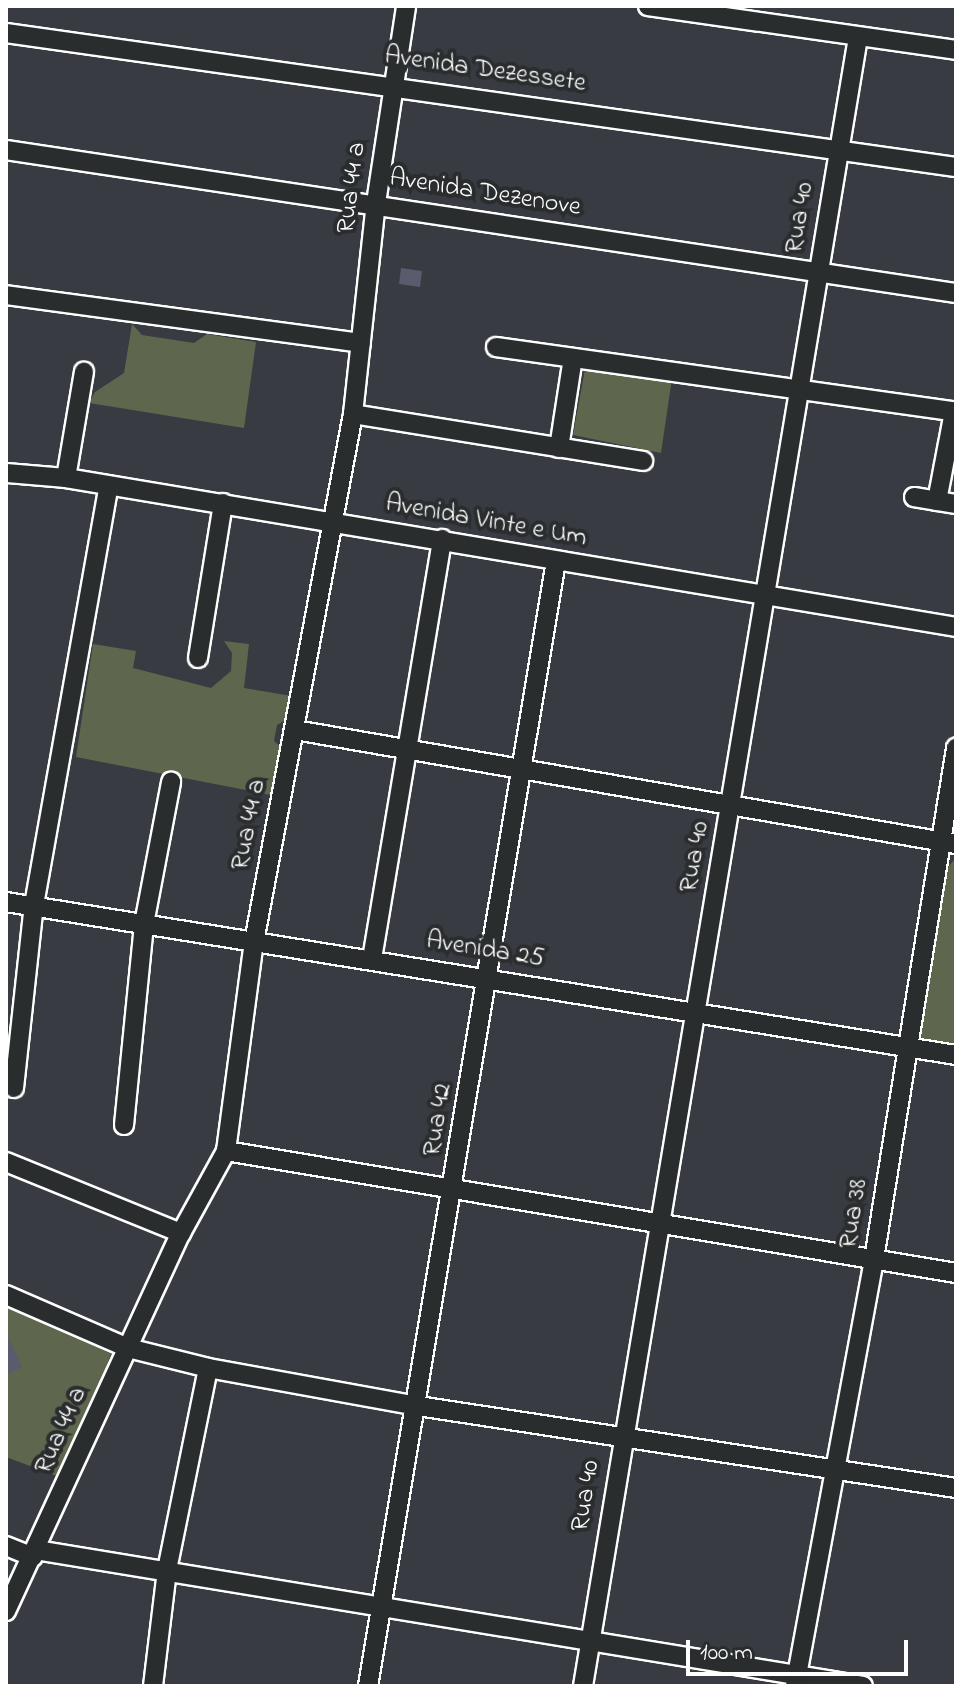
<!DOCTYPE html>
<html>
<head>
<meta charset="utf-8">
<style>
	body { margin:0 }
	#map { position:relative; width:962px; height:1692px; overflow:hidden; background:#383b41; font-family:"Indie Flower",sans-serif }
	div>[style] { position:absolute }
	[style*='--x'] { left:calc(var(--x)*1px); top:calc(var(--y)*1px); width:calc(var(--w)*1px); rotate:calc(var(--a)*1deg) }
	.green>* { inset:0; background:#5e674e }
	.building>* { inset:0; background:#5a5b6d }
	.roads { filter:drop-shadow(2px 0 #fff) drop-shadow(-2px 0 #fff) drop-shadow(0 2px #fff) drop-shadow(0 -2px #fff) }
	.minor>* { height:18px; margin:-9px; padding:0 9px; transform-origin:9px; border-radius:9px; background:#2a2d2e }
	span { translate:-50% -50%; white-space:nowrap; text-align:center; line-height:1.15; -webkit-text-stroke:8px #2a2d2e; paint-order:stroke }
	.street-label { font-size:26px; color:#fff }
	.frame { position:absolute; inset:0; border:8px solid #fff; pointer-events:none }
	.scale { position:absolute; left:686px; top:1640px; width:222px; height:36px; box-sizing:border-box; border:4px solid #fff; border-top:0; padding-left:10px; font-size:24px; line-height:28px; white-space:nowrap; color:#fff; -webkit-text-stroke:6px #2a2d2e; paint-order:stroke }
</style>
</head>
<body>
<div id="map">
	<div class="green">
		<div style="clip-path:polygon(132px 324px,142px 335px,194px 343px,207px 334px,256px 342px,244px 428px,89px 403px,95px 392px,124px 373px)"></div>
		<div style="clip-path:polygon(585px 369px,672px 378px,661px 453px,573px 435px)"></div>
		<div style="clip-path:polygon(224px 641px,249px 644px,244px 688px,292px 696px,289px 718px,277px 725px,274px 741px,283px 749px,276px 796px,76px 757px,93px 644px,136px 651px,133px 668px,211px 688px,231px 671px,232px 653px)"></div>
		<div style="clip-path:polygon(956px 858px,956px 1050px,922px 1040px,920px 1033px,945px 870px)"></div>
		<div style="clip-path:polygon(6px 1303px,111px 1354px,62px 1478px,6px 1457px)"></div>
	</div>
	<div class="building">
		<div style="clip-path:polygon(401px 268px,422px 271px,420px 287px,399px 284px)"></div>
		<div style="clip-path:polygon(6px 1333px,22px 1367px,6px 1375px)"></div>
	</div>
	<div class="roads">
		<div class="minor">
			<div style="--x:648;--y:6;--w:311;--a:8.1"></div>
			<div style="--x:6;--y:33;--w:959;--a:8.03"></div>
			<div style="--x:6;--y:150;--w:961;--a:8.56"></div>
			<div style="--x:6;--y:295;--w:358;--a:7.7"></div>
			<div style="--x:496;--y:347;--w:465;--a:8"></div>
			<div style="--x:353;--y:414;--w:294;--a:9.2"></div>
			<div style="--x:559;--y:448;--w:91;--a:-81.2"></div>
			<div style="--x:6;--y:473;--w:60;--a:4.8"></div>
			<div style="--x:66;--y:478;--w:902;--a:9.5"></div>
			<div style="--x:66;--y:478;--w:108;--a:-80.4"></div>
			<div style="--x:914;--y:497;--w:43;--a:9.5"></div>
			<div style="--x:937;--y:501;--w:91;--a:-79.2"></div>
			<div style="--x:198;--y:658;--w:157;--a:-80.8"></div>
			<div style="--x:295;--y:730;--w:671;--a:9.79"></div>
			<div style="--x:6;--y:902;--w:962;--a:9.15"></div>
			<div style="--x:372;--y:959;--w:426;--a:-80.5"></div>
			<div style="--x:14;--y:1088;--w:184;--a:-83.8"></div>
			<div style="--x:34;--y:905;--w:426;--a:-79.9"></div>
			<div style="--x:124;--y:1125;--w:202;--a:-84.3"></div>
			<div style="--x:144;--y:924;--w:145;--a:-79.2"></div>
			<div style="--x:226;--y:1151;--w:740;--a:9.49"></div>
			<div style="--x:6;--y:1162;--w:189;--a:22.1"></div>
			<div style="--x:6;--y:1295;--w:133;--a:23.5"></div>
			<div style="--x:128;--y:1348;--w:82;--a:14"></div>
			<div style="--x:208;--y:1368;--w:213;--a:10.3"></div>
			<div style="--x:418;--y:1406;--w:544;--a:8.67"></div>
			<div style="--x:6;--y:1546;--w:29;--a:22"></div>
			<div style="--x:36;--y:1550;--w:838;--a:9.34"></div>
			<div style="--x:6;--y:1611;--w:417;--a:-65.2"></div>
			<div style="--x:181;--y:1233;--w:94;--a:-61.2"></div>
			<div style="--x:226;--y:1151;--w:211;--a:-82.4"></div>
			<div style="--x:254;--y:942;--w:537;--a:-79.38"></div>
			<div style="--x:353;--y:414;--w:212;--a:-83.8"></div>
			<div style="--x:376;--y:203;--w:199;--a:-81.3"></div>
			<div style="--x:153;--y:1686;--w:117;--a:-83.1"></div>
			<div style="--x:167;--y:1570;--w:206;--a:-78.5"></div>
			<div style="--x:368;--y:1686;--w:1141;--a:-80.51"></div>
			<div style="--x:583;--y:1686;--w:1672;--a:-80.53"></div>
			<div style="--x:795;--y:1686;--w:434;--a:-79.5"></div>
			<div style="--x:874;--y:1259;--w:518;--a:-80.88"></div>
		</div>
	</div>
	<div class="street-label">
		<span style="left:485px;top:71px;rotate:8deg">Avenida Dezessete</span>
		<span style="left:353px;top:188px;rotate:-83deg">Rua 44 a</span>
		<span style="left:485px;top:194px;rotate:9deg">Avenida Dezenove</span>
		<span style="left:801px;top:218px;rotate:-81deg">Rua 40</span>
		<span style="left:486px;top:522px;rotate:10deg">Avenida Vinte e Um</span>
		<span style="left:250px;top:825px;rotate:-79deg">Rua 44 a</span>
		<span style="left:696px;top:857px;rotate:-80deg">Rua 40</span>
		<span style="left:485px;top:951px;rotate:9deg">Avenida 25</span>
		<span style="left:439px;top:1120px;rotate:-81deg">Rua 42</span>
		<span style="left:855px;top:1214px;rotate:-81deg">Rua 38</span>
		<span style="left:62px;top:1431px;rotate:-66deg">Rua 44 a</span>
		<span style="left:587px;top:1496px;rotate:-81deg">Rua 40</span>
	</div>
	<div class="frame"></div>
	<div class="scale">100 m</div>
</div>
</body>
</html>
